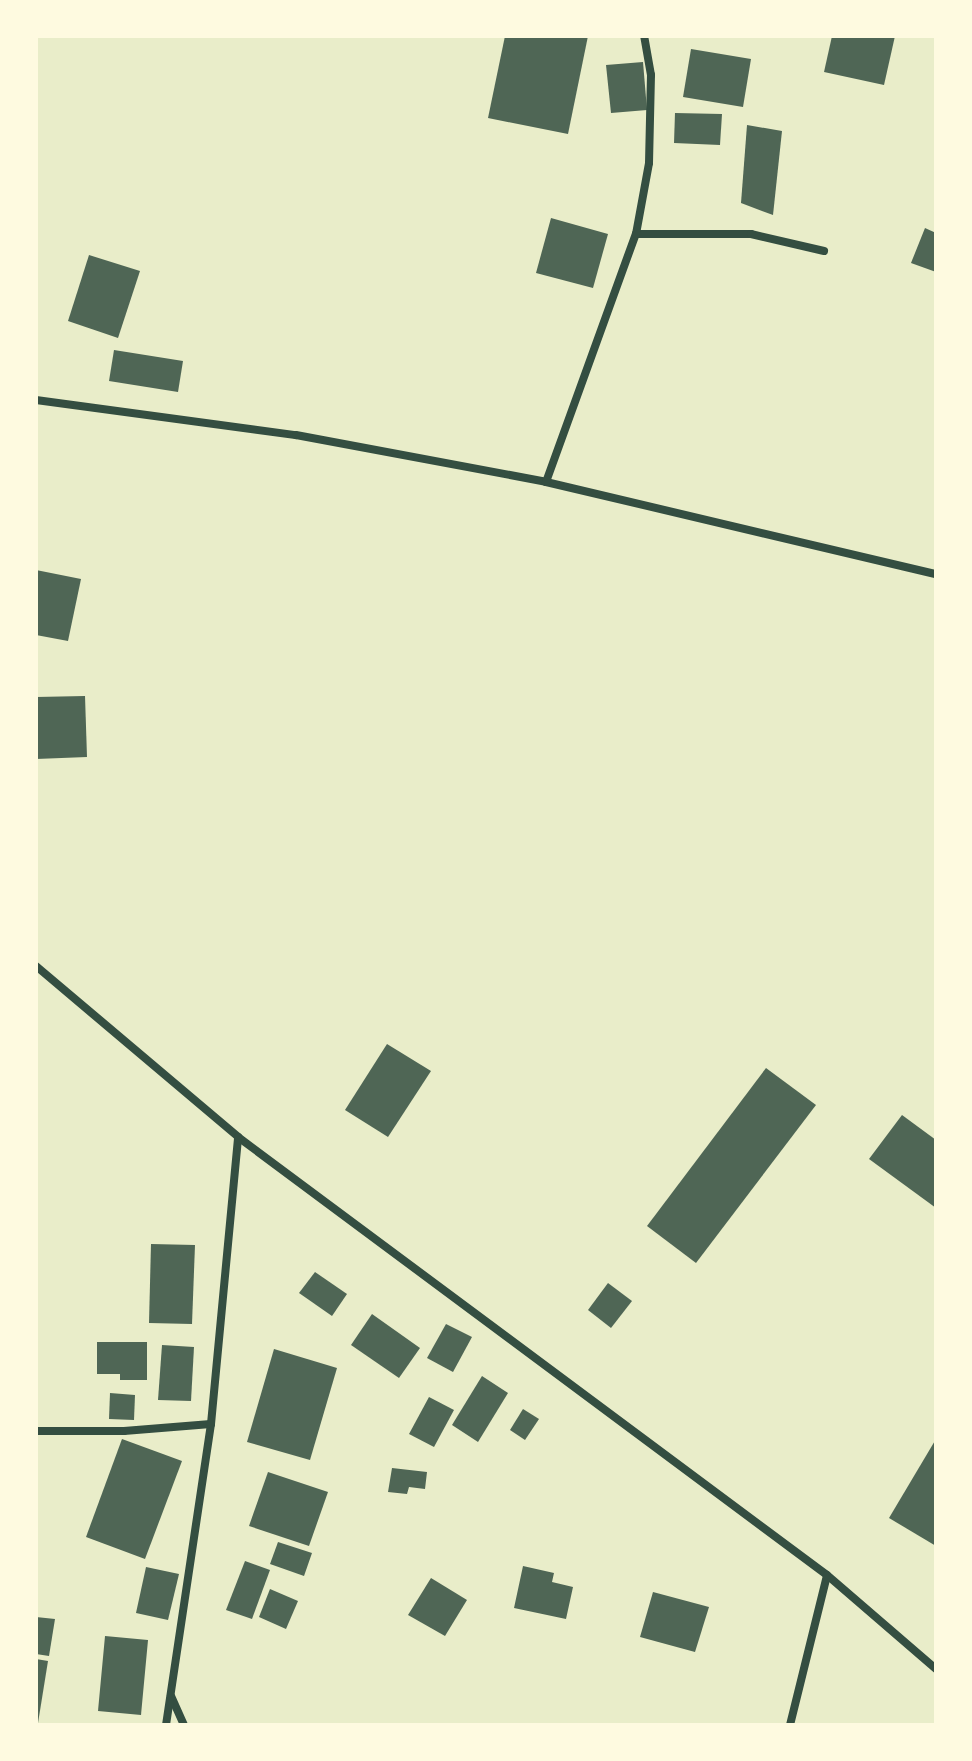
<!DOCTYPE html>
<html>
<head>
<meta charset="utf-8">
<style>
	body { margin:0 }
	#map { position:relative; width:972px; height:1761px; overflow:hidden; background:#e9edc9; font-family:"Nunito Sans",sans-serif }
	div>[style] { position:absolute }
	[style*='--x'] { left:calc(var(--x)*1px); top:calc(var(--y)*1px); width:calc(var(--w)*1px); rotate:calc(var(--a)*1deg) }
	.building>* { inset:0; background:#4f6655 }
	.minor>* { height:8px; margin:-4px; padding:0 4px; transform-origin:4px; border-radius:4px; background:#344e41 }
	span { translate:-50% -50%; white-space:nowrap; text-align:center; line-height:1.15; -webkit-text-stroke:7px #fefae0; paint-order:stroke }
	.frame { position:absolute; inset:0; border:38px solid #fefae0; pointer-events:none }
</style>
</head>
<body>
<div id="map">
	<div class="building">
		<div style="clip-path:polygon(505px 36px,588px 36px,568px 134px,488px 118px)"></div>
		<div style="clip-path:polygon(832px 36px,895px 36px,884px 85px,824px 72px)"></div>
		<div style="clip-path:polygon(691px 49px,751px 59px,743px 107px,683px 97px)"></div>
		<div style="clip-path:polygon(643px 62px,647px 110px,611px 113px,606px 65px)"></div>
		<div style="clip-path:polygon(675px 113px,722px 114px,720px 145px,674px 143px)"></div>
		<div style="clip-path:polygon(747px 125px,782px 131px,773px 215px,741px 203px)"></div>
		<div style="clip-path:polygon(551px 218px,608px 234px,593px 288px,536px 273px)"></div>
		<div style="clip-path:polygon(925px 228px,936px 233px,936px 272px,911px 263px)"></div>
		<div style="clip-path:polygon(89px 255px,140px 271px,118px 338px,68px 321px)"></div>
		<div style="clip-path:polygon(114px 350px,183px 361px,178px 392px,109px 381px)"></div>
		<div style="clip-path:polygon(36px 570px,81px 579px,68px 641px,36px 635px)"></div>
		<div style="clip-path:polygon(85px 696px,87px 757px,36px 759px,36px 697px)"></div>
		<div style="clip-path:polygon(387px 1044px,431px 1071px,388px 1137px,345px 1110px)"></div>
		<div style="clip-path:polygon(766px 1068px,816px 1105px,696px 1263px,647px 1226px)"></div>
		<div style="clip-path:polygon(902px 1115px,936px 1140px,936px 1208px,869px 1159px)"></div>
		<div style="clip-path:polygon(151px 1244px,195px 1245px,192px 1324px,149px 1323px)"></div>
		<div style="clip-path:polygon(315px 1272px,347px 1294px,332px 1316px,299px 1293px)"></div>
		<div style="clip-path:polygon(608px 1283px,632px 1301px,611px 1328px,588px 1310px)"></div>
		<div style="clip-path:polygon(372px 1314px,420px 1348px,399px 1378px,351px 1345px)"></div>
		<div style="clip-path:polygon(446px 1324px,472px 1337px,453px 1372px,427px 1358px)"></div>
		<div style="clip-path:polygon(97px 1342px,147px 1342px,147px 1380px,120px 1380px,120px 1374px,97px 1374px)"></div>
		<div style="clip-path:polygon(162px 1345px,194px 1347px,191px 1401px,158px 1400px)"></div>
		<div style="clip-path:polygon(274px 1349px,337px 1368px,310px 1460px,247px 1442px)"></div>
		<div style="clip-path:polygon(482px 1376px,508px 1393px,478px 1442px,452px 1425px)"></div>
		<div style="clip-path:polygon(110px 1393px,135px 1395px,134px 1420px,109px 1419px)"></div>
		<div style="clip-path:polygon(429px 1397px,454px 1410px,434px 1447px,409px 1434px)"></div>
		<div style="clip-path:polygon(523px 1409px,539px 1419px,525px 1440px,510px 1430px)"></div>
		<div style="clip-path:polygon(122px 1439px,182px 1461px,145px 1559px,86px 1537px)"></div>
		<div style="clip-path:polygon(936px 1439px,936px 1546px,889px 1518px)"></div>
		<div style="clip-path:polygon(392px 1468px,427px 1472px,425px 1489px,409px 1487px,407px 1494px,388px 1492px)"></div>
		<div style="clip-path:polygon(268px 1472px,328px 1492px,309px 1546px,249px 1526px)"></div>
		<div style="clip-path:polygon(278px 1542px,312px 1553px,304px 1576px,270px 1564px)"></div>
		<div style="clip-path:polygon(245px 1561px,270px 1570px,252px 1619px,226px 1610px)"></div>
		<div style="clip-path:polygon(523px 1566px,554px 1573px,552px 1582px,573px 1587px,566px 1619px,514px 1608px)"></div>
		<div style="clip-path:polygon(146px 1567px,179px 1574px,168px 1620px,136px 1613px)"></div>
		<div style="clip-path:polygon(431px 1578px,467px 1600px,445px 1636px,408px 1615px)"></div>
		<div style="clip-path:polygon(270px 1589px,298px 1601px,286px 1629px,259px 1617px)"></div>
		<div style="clip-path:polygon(653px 1592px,709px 1607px,695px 1652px,640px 1637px)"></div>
		<div style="clip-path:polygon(36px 1617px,55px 1619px,49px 1656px,36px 1654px)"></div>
		<div style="clip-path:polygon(105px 1636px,148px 1640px,141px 1715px,98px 1711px)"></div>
		<div style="clip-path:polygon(36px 1659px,48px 1661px,38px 1723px,36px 1723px)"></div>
	</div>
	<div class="minor">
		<div style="--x:636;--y:234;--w:115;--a:0"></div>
		<div style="--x:751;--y:234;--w:75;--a:13.1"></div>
		<div style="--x:36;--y:400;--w:262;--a:7.7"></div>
		<div style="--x:296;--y:435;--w:254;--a:10.6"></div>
		<div style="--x:546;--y:482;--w:401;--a:13.3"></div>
		<div style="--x:546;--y:482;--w:264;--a:-70.1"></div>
		<div style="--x:636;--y:234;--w:72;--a:-79.6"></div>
		<div style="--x:649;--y:163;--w:88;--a:-88.7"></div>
		<div style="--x:651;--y:75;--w:40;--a:-100"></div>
		<div style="--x:36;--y:966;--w:265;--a:40.2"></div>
		<div style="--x:238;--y:1137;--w:734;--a:36.64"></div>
		<div style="--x:827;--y:1575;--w:144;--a:40.8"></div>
		<div style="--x:36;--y:1431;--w:88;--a:0"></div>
		<div style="--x:124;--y:1431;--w:87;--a:-4.6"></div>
		<div style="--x:171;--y:1696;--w:32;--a:66"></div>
		<div style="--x:166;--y:1725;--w:304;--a:-81.5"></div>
		<div style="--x:211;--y:1424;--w:288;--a:-84.6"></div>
		<div style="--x:790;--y:1725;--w:154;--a:-76.1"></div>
	</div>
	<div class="frame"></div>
</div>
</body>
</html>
